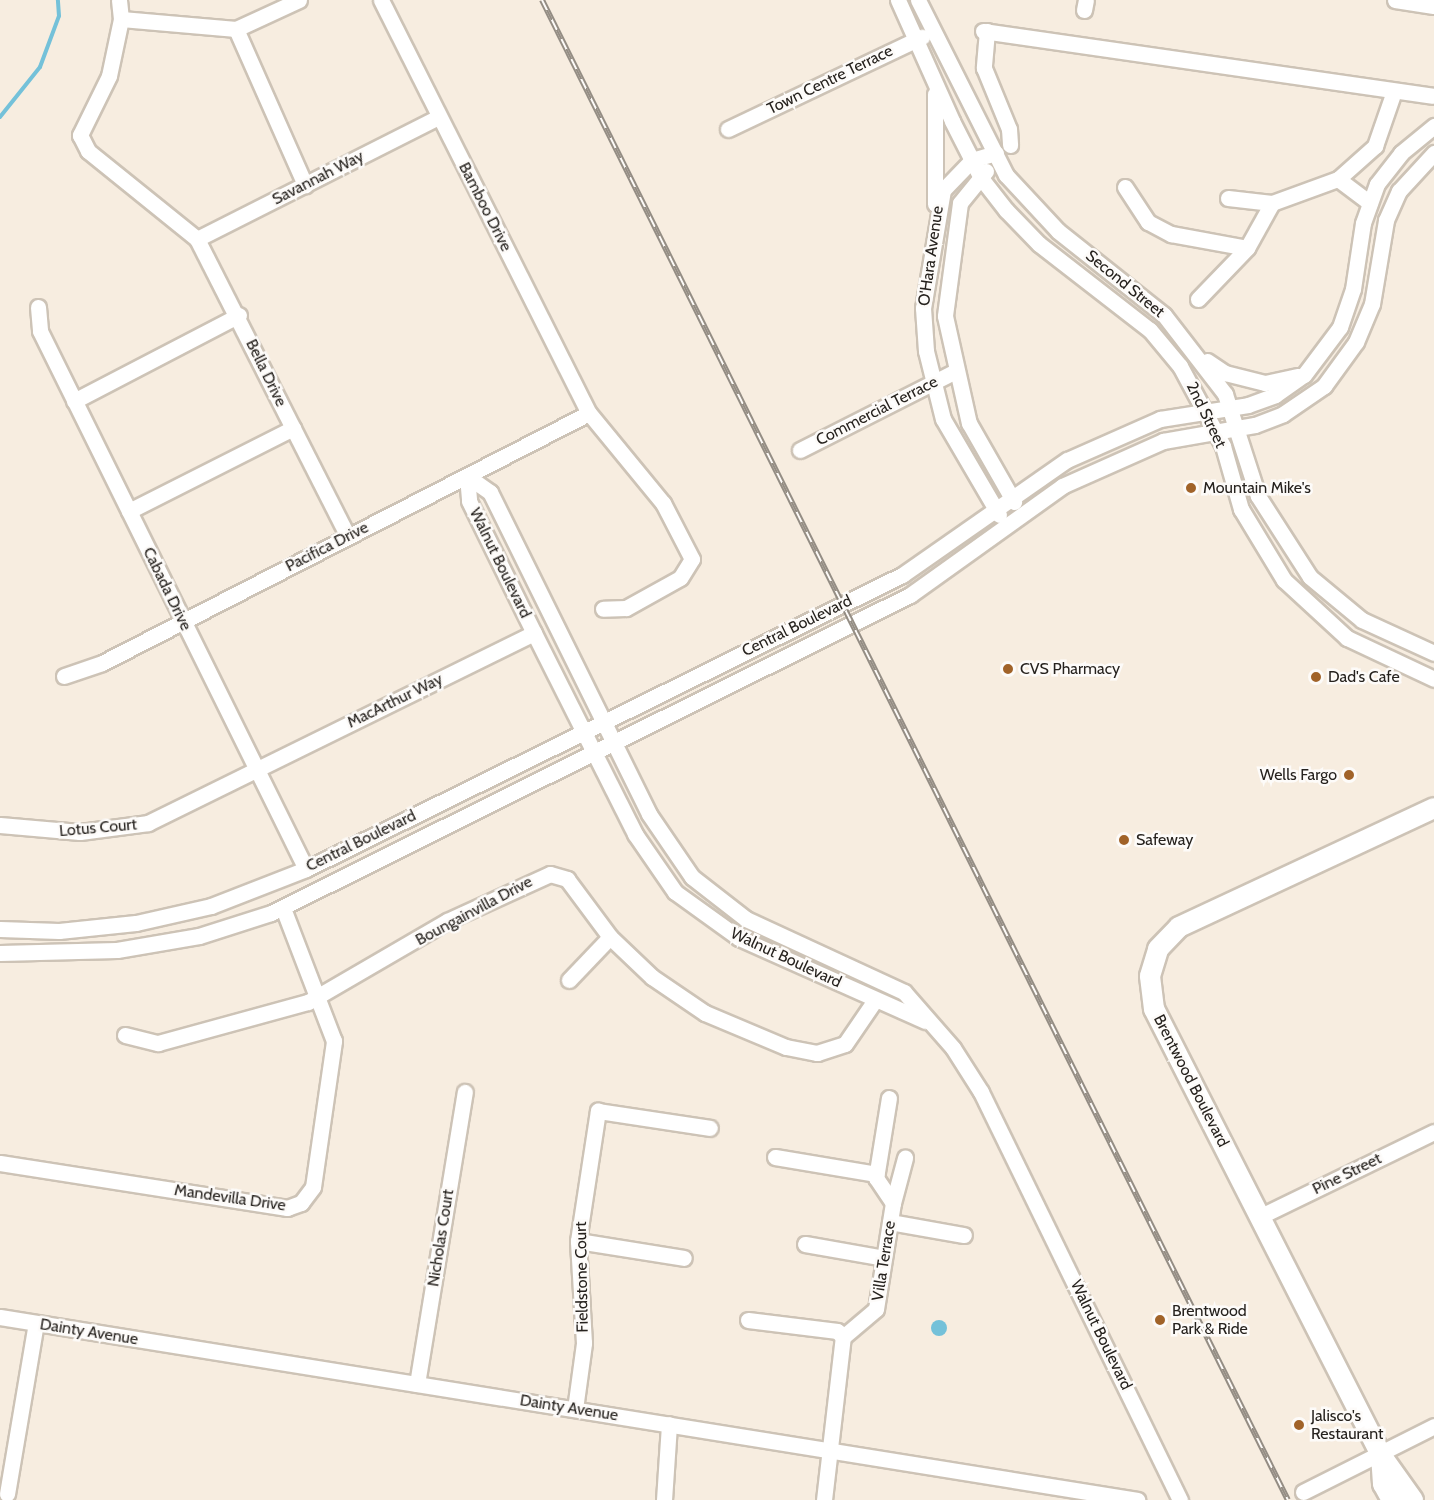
<!DOCTYPE html>
<html>
<head>
<meta charset="utf-8">
<style>
	body { margin:0 }
	#map { position:relative; width:1434px; height:1500px; overflow:hidden; background:#f7ede0; font-family:Cabin,sans-serif }
	div>[style] { position:absolute }
	[style*='--x'] { left:calc(var(--x)*1px); top:calc(var(--y)*1px); width:calc(var(--w)*1px); rotate:calc(var(--a)*1deg) }
	.water>* { inset:0; background:#74c1d9 }
	.round { border-radius:50% }
	.stream>* { height:4px; margin:-2px; padding:0 2px; transform-origin:2px; border-radius:2px; background:#74c1d9 }
	.roads { filter:drop-shadow(2px 0 #cdc3b6) drop-shadow(-2px 0 #cdc3b6) drop-shadow(0 2px #cdc3b6) drop-shadow(0 -2px #cdc3b6) }
	.minor>* { height:15px; margin:-7.5px; padding:0 7.5px; transform-origin:7.5px; border-radius:7.5px; background:#fff }
	.major>* { height:20px; margin:-10px; padding:0 10px; transform-origin:10px; border-radius:10px; background:#fff }
	.rail>* { height:6px; margin-top:-3px; transform-origin:0; background:repeating-linear-gradient(90deg,#fdfbf9 0 11px,#948d84 0 22px); box-sizing:border-box; border-block:2px solid #948d84 }
	.dots>* { width:16px; height:16px; translate:-50% -50%; box-sizing:border-box; border:3px solid #fdfbf9; border-radius:50% }
	span { translate:-50% -50%; white-space:nowrap; text-align:center; line-height:1.15; -webkit-text-stroke:5px #fdfbf9; paint-order:stroke }
	.street-label { font-size:16px; color:#26221e }
	.poi-label { font-size:16px; color:#26221e }
	.left { translate:0 -50%; text-align:left }
	.right { translate:-100% -50%; text-align:right }
</style>
</head>
<body>
<div id="map">
	<div class="water">
		<div class="round" style="left:931px;top:1320px;width:16px;height:16px"></div>
	</div>
	<div class="stream">
		<div style="--x:0;--y:117;--w:64;--a:-51.3"></div>
		<div style="--x:40;--y:67;--w:54;--a:-69.6"></div>
		<div style="--x:59;--y:16;--w:16;--a:-94"></div>
	</div>
	<div class="roads">
		<div class="minor">
			<div style="--x:119;--y:0;--w:19;--a:84"></div>
			<div style="--x:299;--y:0;--w:69;--a:155.3"></div>
			<div style="--x:236;--y:29;--w:115;--a:-175"></div>
			<div style="--x:121;--y:19;--w:58;--a:101.9"></div>
			<div style="--x:109;--y:76;--w:66;--a:116.2"></div>
			<div style="--x:80;--y:135;--w:18;--a:63"></div>
			<div style="--x:88;--y:151;--w:140;--a:38.9"></div>
			<div style="--x:197;--y:239;--w:333;--a:63.1"></div>
			<div style="--x:381;--y:0;--w:462;--a:63.3"></div>
			<div style="--x:589;--y:413;--w:117;--a:50.6"></div>
			<div style="--x:663;--y:503;--w:63;--a:62.6"></div>
			<div style="--x:692;--y:559;--w:22;--a:122"></div>
			<div style="--x:680;--y:578;--w:62;--a:150.9"></div>
			<div style="--x:626;--y:608;--w:23;--a:178"></div>
			<div style="--x:898;--y:0;--w:133;--a:65.9"></div>
			<div style="--x:952;--y:121;--w:64;--a:63"></div>
			<div style="--x:981;--y:178;--w:41;--a:52"></div>
			<div style="--x:1006;--y:210;--w:47;--a:45.9"></div>
			<div style="--x:1039;--y:244;--w:140;--a:37.8"></div>
			<div style="--x:1150;--y:330;--w:47;--a:50.2"></div>
			<div style="--x:1180;--y:366;--w:91;--a:61.7"></div>
			<div style="--x:1223;--y:446;--w:66;--a:74.1"></div>
			<div style="--x:1241;--y:509;--w:83;--a:58.8"></div>
			<div style="--x:1284;--y:580;--w:86;--a:42.6"></div>
			<div style="--x:1347;--y:638;--w:96;--a:25.2"></div>
			<div style="--x:918;--y:0;--w:196;--a:63.3"></div>
			<div style="--x:1006;--y:175;--w:76;--a:47.1"></div>
			<div style="--x:1058;--y:231;--w:135;--a:38.4"></div>
			<div style="--x:1164;--y:315;--w:100;--a:52.3"></div>
			<div style="--x:1225;--y:394;--w:107;--a:72.1"></div>
			<div style="--x:1258;--y:496;--w:96;--a:57.3"></div>
			<div style="--x:1310;--y:577;--w:67;--a:39.6"></div>
			<div style="--x:1362;--y:620;--w:79;--a:24.6"></div>
			<div style="--x:1395;--y:0;--w:39;--a:9"></div>
			<div style="--x:1084;--y:10;--w:10;--a:-79"></div>
			<div style="--x:236;--y:29;--w:171;--a:66.1"></div>
			<div style="--x:983;--y:31;--w:454;--a:8.2"></div>
			<div style="--x:987;--y:31;--w:37;--a:95"></div>
			<div style="--x:984;--y:68;--w:66;--a:67.7"></div>
			<div style="--x:1009;--y:129;--w:16;--a:86"></div>
			<div style="--x:935;--y:94;--w:110;--a:90"></div>
			<div style="--x:728;--y:129;--w:215;--a:-25.4"></div>
			<div style="--x:996;--y:153;--w:25;--a:164"></div>
			<div style="--x:972;--y:160;--w:42;--a:134"></div>
			<div style="--x:943;--y:190;--w:120;--a:99.6"></div>
			<div style="--x:923;--y:308;--w:43;--a:86"></div>
			<div style="--x:926;--y:351;--w:70;--a:76"></div>
			<div style="--x:943;--y:419;--w:111;--a:59.7"></div>
			<div style="--x:986;--y:171;--w:41;--a:129.1"></div>
			<div style="--x:960;--y:203;--w:114;--a:97.6"></div>
			<div style="--x:945;--y:316;--w:110;--a:77.4"></div>
			<div style="--x:969;--y:423;--w:91;--a:60.3"></div>
			<div style="--x:1338;--y:179;--w:40;--a:37"></div>
			<div style="--x:1125;--y:187;--w:42;--a:56.7"></div>
			<div style="--x:1148;--y:222;--w:26;--a:28"></div>
			<div style="--x:1171;--y:234;--w:77;--a:10.4"></div>
			<div style="--x:1228;--y:198;--w:44;--a:6.5"></div>
			<div style="--x:1272;--y:203;--w:70;--a:-20"></div>
			<div style="--x:1338;--y:179;--w:50;--a:-41.7"></div>
			<div style="--x:1375;--y:146;--w:58;--a:-70.9"></div>
			<div style="--x:197;--y:239;--w:271;--a:-26.8"></div>
			<div style="--x:1198;--y:299;--w:71;--a:-46.1"></div>
			<div style="--x:1247;--y:248;--w:51;--a:-60.9"></div>
			<div style="--x:38;--y:307;--w:24;--a:85"></div>
			<div style="--x:40;--y:331;--w:600;--a:63.69"></div>
			<div style="--x:1207;--y:361;--w:22;--a:34"></div>
			<div style="--x:1225;--y:373;--w:41;--a:14"></div>
			<div style="--x:1265;--y:383;--w:34;--a:-12"></div>
			<div style="--x:74;--y:401;--w:186;--a:-27.5"></div>
			<div style="--x:800;--y:450;--w:173;--a:-26.9"></div>
			<div style="--x:467;--y:476;--w:28;--a:35"></div>
			<div style="--x:490;--y:492;--w:359;--a:63.7"></div>
			<div style="--x:649;--y:814;--w:76;--a:55.7"></div>
			<div style="--x:692;--y:877;--w:68;--a:37.9"></div>
			<div style="--x:746;--y:919;--w:174;--a:24.8"></div>
			<div style="--x:904;--y:992;--w:74;--a:48.8"></div>
			<div style="--x:953;--y:1048;--w:52;--a:57.5"></div>
			<div style="--x:981;--y:1092;--w:454;--a:64"></div>
			<div style="--x:467;--y:476;--w:25;--a:85"></div>
			<div style="--x:469;--y:501;--w:147;--a:63.8"></div>
			<div style="--x:534;--y:633;--w:225;--a:63.3"></div>
			<div style="--x:635;--y:834;--w:70;--a:55.4"></div>
			<div style="--x:675;--y:892;--w:79;--a:35.7"></div>
			<div style="--x:739;--y:938;--w:204;--a:24"></div>
			<div style="--x:129;--y:511;--w:184;--a:-26.8"></div>
			<div style="--x:64;--y:676;--w:40;--a:-18.9"></div>
			<div style="--x:102;--y:663;--w:547;--a:-27.17"></div>
			<div style="--x:0;--y:825;--w:80;--a:5"></div>
			<div style="--x:80;--y:832;--w:69;--a:-7.5"></div>
			<div style="--x:148;--y:823;--w:430;--a:-26.2"></div>
			<div style="--x:0;--y:929;--w:59;--a:1.9"></div>
			<div style="--x:59;--y:931;--w:77;--a:-5.9"></div>
			<div style="--x:136;--y:923;--w:77;--a:-12.8"></div>
			<div style="--x:211;--y:906;--w:102;--a:-21.3"></div>
			<div style="--x:306;--y:869;--w:665;--a:-26.26"></div>
			<div style="--x:902;--y:575;--w:201;--a:-34.9"></div>
			<div style="--x:1067;--y:460;--w:102;--a:-23.8"></div>
			<div style="--x:1160;--y:419;--w:89;--a:-9"></div>
			<div style="--x:1248;--y:405;--w:29;--a:-20"></div>
			<div style="--x:1275;--y:395;--w:35;--a:-35"></div>
			<div style="--x:1304;--y:375;--w:60;--a:-53.1"></div>
			<div style="--x:1340;--y:327;--w:40;--a:-71.1"></div>
			<div style="--x:1353;--y:289;--w:67;--a:-81.4"></div>
			<div style="--x:1363;--y:223;--w:41;--a:-70.3"></div>
			<div style="--x:1377;--y:184;--w:39;--a:-52"></div>
			<div style="--x:1401;--y:153;--w:43;--a:-39.3"></div>
			<div style="--x:0;--y:953;--w:117;--a:-1.5"></div>
			<div style="--x:117;--y:950;--w:83;--a:-9.7"></div>
			<div style="--x:199;--y:936;--w:76;--a:-17.7"></div>
			<div style="--x:271;--y:913;--w:714;--a:-26.46"></div>
			<div style="--x:910;--y:595;--w:187;--a:-35.6"></div>
			<div style="--x:1062;--y:486;--w:111;--a:-24"></div>
			<div style="--x:1163;--y:441;--w:93;--a:-9.9"></div>
			<div style="--x:1255;--y:425;--w:30;--a:-21"></div>
			<div style="--x:1283;--y:414;--w:50;--a:-34.3"></div>
			<div style="--x:1324;--y:386;--w:54;--a:-54"></div>
			<div style="--x:1356;--y:342;--w:41;--a:-67.2"></div>
			<div style="--x:1372;--y:304;--w:85;--a:-80.5"></div>
			<div style="--x:1386;--y:220;--w:32;--a:-66"></div>
			<div style="--x:1399;--y:191;--w:52;--a:-47.4"></div>
			<div style="--x:569;--y:980;--w:59;--a:-46.4"></div>
			<div style="--x:125;--y:1035;--w:34;--a:14"></div>
			<div style="--x:158;--y:1043;--w:156;--a:-15.3"></div>
			<div style="--x:308;--y:1002;--w:161;--a:-30.2"></div>
			<div style="--x:447;--y:921;--w:113;--a:-24.5"></div>
			<div style="--x:550;--y:874;--w:18;--a:16"></div>
			<div style="--x:567;--y:879;--w:72;--a:53.4"></div>
			<div style="--x:610;--y:937;--w:58;--a:43.6"></div>
			<div style="--x:652;--y:977;--w:64;--a:34.2"></div>
			<div style="--x:705;--y:1013;--w:88;--a:22.8"></div>
			<div style="--x:786;--y:1047;--w:32;--a:11"></div>
			<div style="--x:817;--y:1053;--w:29;--a:-18"></div>
			<div style="--x:845;--y:1044;--w:53;--a:-55.7"></div>
			<div style="--x:775;--y:1157;--w:103;--a:9.5"></div>
			<div style="--x:0;--y:1163;--w:291;--a:8.9"></div>
			<div style="--x:287;--y:1208;--w:15;--a:-20"></div>
			<div style="--x:301;--y:1203;--w:20;--a:-53"></div>
			<div style="--x:313;--y:1187;--w:148;--a:-81.8"></div>
			<div style="--x:334;--y:1041;--w:142;--a:-111"></div>
			<div style="--x:893;--y:1203;--w:47;--a:-75.1"></div>
			<div style="--x:1261;--y:1216;--w:192;--a:-25.9"></div>
			<div style="--x:890;--y:1222;--w:75;--a:10"></div>
			<div style="--x:578;--y:1241;--w:107;--a:9.1"></div>
			<div style="--x:805;--y:1244;--w:80;--a:10"></div>
			<div style="--x:0;--y:1317;--w:1152;--a:9.14"></div>
			<div style="--x:748;--y:1320;--w:90;--a:7"></div>
			<div style="--x:837;--y:1331;--w:8;--a:45"></div>
			<div style="--x:417;--y:1384;--w:296;--a:-80.7"></div>
			<div style="--x:575;--y:1409;--w:67;--a:-82.2"></div>
			<div style="--x:584;--y:1343;--w:102;--a:-93.4"></div>
			<div style="--x:578;--y:1241;--w:132;--a:-81.3"></div>
			<div style="--x:598;--y:1111;--w:113;--a:8.6"></div>
			<div style="--x:1303;--y:1492;--w:147;--a:-26.7"></div>
			<div style="--x:7;--y:1494;--w:173;--a:-80.4"></div>
			<div style="--x:664;--y:1500;--w:76;--a:-86.2"></div>
			<div style="--x:824;--y:1500;--w:164;--a:-83.4"></div>
			<div style="--x:843;--y:1337;--w:43;--a:-40.3"></div>
			<div style="--x:876;--y:1309;--w:107;--a:-80.9"></div>
			<div style="--x:893;--y:1203;--w:30;--a:-124"></div>
			<div style="--x:876;--y:1178;--w:81;--a:-80.8"></div>
		</div>
		<div class="major">
			<div style="--x:1381;--y:1455;--w:29;--a:86"></div>
			<div style="--x:1383;--y:1484;--w:18;--a:61"></div>
			<div style="--x:1413;--y:1500;--w:55;--a:-125.4"></div>
			<div style="--x:1381;--y:1455;--w:500;--a:-116.97"></div>
			<div style="--x:1154;--y:1009;--w:33;--a:-97"></div>
			<div style="--x:1150;--y:976;--w:28;--a:-73"></div>
			<div style="--x:1158;--y:949;--w:30;--a:-46"></div>
			<div style="--x:1179;--y:927;--w:281;--a:-25"></div>
		</div>
	</div>
	<div class="rail">
		<div style="--x:542;--y:0;--w:1675;--a:63.56"></div>
	</div>
	<div class="dots">
		<div style="left:1191px;top:488px;background:#a16329"></div>
		<div style="left:1008px;top:669px;background:#a16329"></div>
		<div style="left:1316px;top:677px;background:#a16329"></div>
		<div style="left:1349px;top:775px;background:#a16329"></div>
		<div style="left:1124px;top:840px;background:#a16329"></div>
		<div style="left:1160px;top:1320px;background:#a16329"></div>
		<div style="left:1299px;top:1425px;background:#a16329"></div>
	</div>
	<div class="street-label">
		<span style="left:830px;top:80px;rotate:-26deg">Town Centre Terrace</span>
		<span style="left:318px;top:178px;rotate:-27deg">Savannah Way</span>
		<span style="left:485px;top:207px;rotate:63deg">Bamboo Drive</span>
		<span style="left:931px;top:256px;rotate:-82deg">O'Hara Avenue</span>
		<span style="left:1125px;top:284px;rotate:39deg">Second Street</span>
		<span style="left:266px;top:373px;rotate:64deg">Bella Drive</span>
		<span style="left:877px;top:411px;rotate:-27deg">Commercial Terrace</span>
		<span style="left:1206px;top:415px;rotate:64deg">2nd Street</span>
		<span style="left:327px;top:547px;rotate:-27deg">Pacifica Drive</span>
		<span style="left:500px;top:563px;rotate:64deg">Walnut Boulevard</span>
		<span style="left:167px;top:589px;rotate:64deg">Cabada Drive</span>
		<span style="left:797px;top:626px;rotate:-26deg">Central Boulevard</span>
		<span style="left:395px;top:701px;rotate:-26deg">MacArthur Way</span>
		<span style="left:98px;top:828px;rotate:-5deg">Lotus Court</span>
		<span style="left:361px;top:841px;rotate:-26deg">Central Boulevard</span>
		<span style="left:474px;top:911px;rotate:-28deg">Boungainvilla Drive</span>
		<span style="left:786px;top:958px;rotate:25deg">Walnut Boulevard</span>
		<span style="left:1191px;top:1081px;rotate:63deg">Brentwood Boulevard</span>
		<span style="left:1347px;top:1174px;rotate:-26deg">Pine Street</span>
		<span style="left:230px;top:1198px;rotate:8deg">Mandevilla Drive</span>
		<span style="left:441px;top:1238px;rotate:-81deg">Nicholas Court</span>
		<span style="left:884px;top:1261px;rotate:-81deg">Villa Terrace</span>
		<span style="left:582px;top:1277px;rotate:-91deg">Fieldstone Court</span>
		<span style="left:89px;top:1332px;rotate:9deg">Dainty Avenue</span>
		<span style="left:1101px;top:1335px;rotate:64deg">Walnut Boulevard</span>
		<span style="left:569px;top:1408px;rotate:9deg">Dainty Avenue</span>
	</div>
	<div class="poi-label">
		<span class="left" style="left:1203px;top:488px">Mountain Mike's</span>
		<span class="left" style="left:1020px;top:669px">CVS Pharmacy</span>
		<span class="left" style="left:1328px;top:677px">Dad's Cafe</span>
		<span class="right" style="left:1337px;top:775px">Wells Fargo</span>
		<span class="left" style="left:1136px;top:840px">Safeway</span>
		<span class="left" style="left:1172px;top:1320px">Brentwood<br>Park &amp; Ride</span>
		<span class="left" style="left:1311px;top:1425px">Jalisco's<br>Restaurant</span>
	</div>
</div>
</body>
</html>
